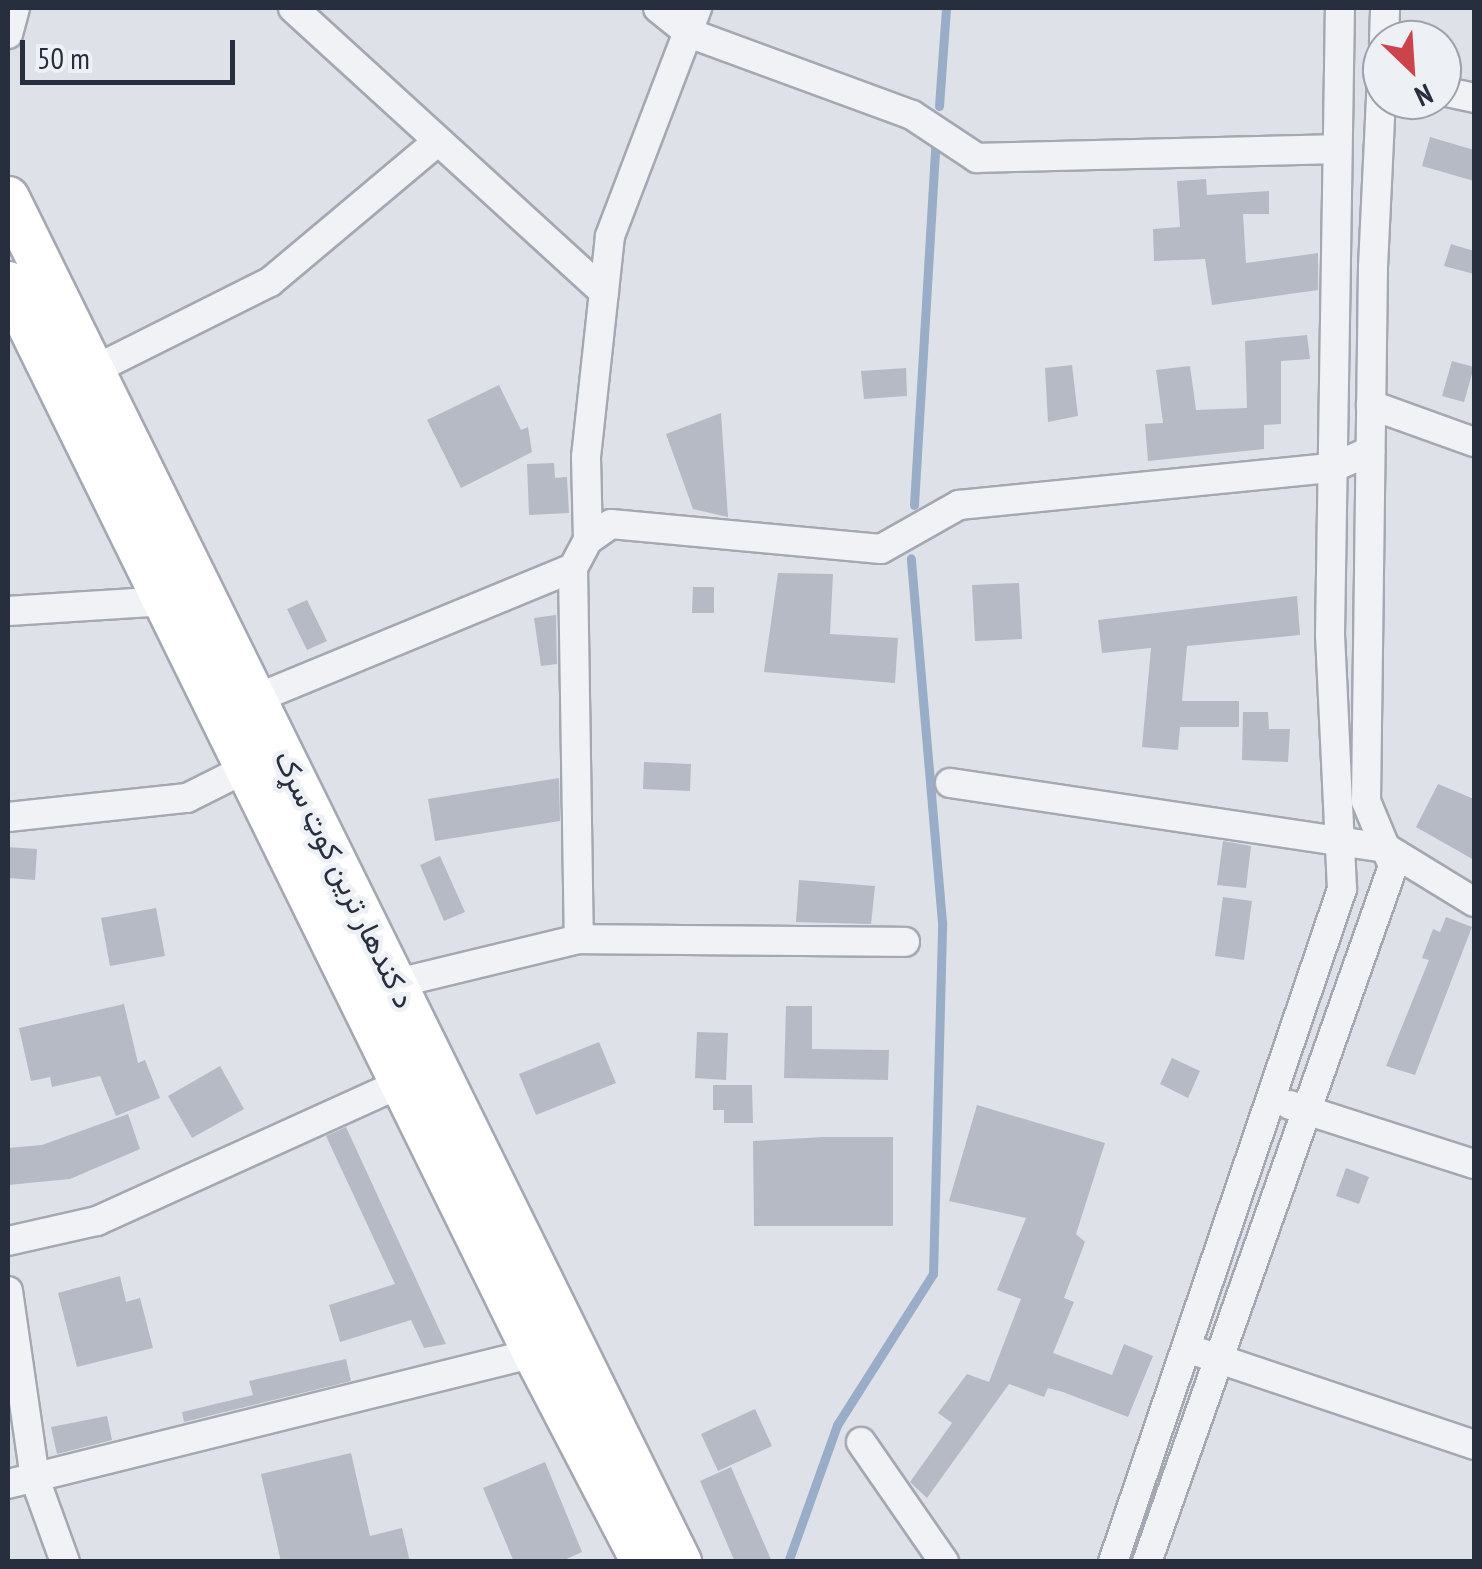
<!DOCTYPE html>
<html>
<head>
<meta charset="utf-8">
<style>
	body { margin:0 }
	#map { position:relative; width:1482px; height:1569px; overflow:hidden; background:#dee1e8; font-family:"PT Sans Narrow",Vazirmatn,sans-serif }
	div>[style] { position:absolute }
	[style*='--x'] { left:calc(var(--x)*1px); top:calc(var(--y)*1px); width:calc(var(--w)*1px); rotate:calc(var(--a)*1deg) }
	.stream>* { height:9px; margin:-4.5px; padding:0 4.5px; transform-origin:4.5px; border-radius:4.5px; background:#99acc8 }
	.building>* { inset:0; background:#b5bac4 }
	.roads { filter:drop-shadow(2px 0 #a3a8b2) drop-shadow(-2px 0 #a3a8b2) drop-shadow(0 2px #a3a8b2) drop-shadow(0 -2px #a3a8b2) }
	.minor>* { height:28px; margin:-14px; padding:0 14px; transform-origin:14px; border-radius:14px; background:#f1f2f6 }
	.primary>* { height:42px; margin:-21px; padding:0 21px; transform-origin:21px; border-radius:21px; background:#fff }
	span { translate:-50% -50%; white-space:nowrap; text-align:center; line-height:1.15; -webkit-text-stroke:9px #edf0f5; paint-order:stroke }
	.street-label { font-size:30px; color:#272e3e }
	.frame { position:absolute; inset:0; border:10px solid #272e3e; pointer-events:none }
	.north { position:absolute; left:1362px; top:20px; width:100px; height:100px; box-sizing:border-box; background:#edf0f5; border:2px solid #9ea2ac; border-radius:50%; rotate:155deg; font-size:28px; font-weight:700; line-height:40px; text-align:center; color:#272e3e }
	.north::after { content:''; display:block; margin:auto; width:35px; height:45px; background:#cd434c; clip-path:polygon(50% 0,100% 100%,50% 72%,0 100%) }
	.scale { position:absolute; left:20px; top:40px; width:215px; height:45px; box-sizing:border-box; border:5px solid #272e3e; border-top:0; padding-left:12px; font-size:30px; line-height:35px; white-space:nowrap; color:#272e3e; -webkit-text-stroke:8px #edf0f5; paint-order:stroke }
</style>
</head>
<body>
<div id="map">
	<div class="stream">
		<div style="--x:939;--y:106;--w:98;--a:-85.9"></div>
		<div style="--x:914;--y:505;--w:368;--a:-86.6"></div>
		<div style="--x:788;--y:1562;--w:145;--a:-70.3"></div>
		<div style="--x:837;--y:1425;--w:179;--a:-57.6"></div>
		<div style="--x:933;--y:1274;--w:352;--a:-88.5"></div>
		<div style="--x:942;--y:922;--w:365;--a:-94.9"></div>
	</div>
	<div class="building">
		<div style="clip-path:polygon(1430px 137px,1474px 150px,1474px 181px,1422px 166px)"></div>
		<div style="clip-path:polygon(1206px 179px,1207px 195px,1269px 191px,1269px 214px,1243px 214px,1246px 263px,1318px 253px,1318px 290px,1212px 305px,1205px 259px,1154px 261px,1153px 229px,1180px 227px,1177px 181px)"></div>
		<div style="clip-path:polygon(1451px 244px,1474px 251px,1474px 274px,1444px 266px)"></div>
		<div style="clip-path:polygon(1307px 335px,1310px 359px,1281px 361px,1281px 424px,1264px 425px,1264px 449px,1148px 461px,1145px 424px,1163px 423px,1156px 370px,1190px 366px,1196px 410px,1247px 408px,1245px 341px)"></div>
		<div style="clip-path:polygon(1452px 361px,1474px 367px,1464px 402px,1442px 396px)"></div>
		<div style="clip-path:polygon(1072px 365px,1078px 416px,1048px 422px,1045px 368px)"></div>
		<div style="clip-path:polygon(906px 368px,907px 396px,864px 399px,861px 371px)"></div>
		<div style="clip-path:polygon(499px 385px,521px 430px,528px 427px,532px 452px,461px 488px,427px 420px)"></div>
		<div style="clip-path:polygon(721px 413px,728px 517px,693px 509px,666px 434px)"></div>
		<div style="clip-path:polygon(554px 463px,555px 478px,567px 477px,569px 513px,529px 515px,527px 464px)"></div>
		<div style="clip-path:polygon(778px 573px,833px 574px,830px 634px,898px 638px,895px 683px,764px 672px)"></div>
		<div style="clip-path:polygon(1019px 583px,1022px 639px,975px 641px,972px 585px)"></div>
		<div style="clip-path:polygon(693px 587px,714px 587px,714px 613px,692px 613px)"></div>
		<div style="clip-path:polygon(1297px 596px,1300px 635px,1187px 646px,1182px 701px,1239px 701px,1239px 727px,1180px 727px,1178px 750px,1142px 747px,1151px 648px,1102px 653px,1098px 620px)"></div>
		<div style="clip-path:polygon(307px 600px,327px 641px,307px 650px,287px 609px)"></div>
		<div style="clip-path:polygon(556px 615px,557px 664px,541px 666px,534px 618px)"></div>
		<div style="clip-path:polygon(1243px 712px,1268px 712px,1269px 729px,1290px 729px,1288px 762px,1242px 760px)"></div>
		<div style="clip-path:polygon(644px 762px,691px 764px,690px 791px,643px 789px)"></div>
		<div style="clip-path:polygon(559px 778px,560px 821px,435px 841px,428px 799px)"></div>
		<div style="clip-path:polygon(1438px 784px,1474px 799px,1474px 860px,1416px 827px)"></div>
		<div style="clip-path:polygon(1223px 841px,1251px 846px,1246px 888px,1217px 885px)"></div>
		<div style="clip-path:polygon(8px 847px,37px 849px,35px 880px,8px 878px)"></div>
		<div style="clip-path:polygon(440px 856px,465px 912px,444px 921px,420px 865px)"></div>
		<div style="clip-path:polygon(799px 880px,875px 886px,871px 924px,796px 922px)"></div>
		<div style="clip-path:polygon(1223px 897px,1252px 901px,1244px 960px,1215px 956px)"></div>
		<div style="clip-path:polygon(156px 908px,165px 956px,110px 966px,101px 918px)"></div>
		<div style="clip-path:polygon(1446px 917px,1472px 927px,1415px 1075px,1386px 1066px,1429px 960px,1422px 958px,1433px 929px,1440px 932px)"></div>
		<div style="clip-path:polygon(124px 1004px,138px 1063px,145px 1060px,160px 1098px,116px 1116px,100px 1076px,52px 1087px,50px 1077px,31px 1081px,19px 1028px)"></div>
		<div style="clip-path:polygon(786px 1006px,812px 1006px,812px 1049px,889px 1050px,888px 1080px,784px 1078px)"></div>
		<div style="clip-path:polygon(697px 1032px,728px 1033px,726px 1080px,695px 1078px)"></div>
		<div style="clip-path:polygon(599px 1042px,616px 1083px,536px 1115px,519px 1074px)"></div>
		<div style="clip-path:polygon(1172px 1058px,1200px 1071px,1188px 1098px,1160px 1084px)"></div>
		<div style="clip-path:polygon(220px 1066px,244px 1109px,192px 1138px,168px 1096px)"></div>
		<div style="clip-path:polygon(713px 1085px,752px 1085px,753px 1123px,724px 1123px,724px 1110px,713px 1110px)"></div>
		<div style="clip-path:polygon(977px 1105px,1105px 1143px,1076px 1234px,1085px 1242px,1064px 1298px,1074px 1302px,1053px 1353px,1112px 1375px,1124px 1344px,1153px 1356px,1128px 1417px,1063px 1392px,1048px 1388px,1044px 1397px,1009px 1384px,927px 1498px,910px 1482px,952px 1423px,938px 1413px,967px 1374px,989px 1382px,1021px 1299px,997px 1290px,1026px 1218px,949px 1201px)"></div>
		<div style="clip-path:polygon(128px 1114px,140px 1149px,70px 1179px,8px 1185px,8px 1148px,42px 1145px)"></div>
		<div style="clip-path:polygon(346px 1127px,446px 1344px,424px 1348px,411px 1320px,340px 1342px,329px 1305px,395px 1284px,326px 1136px)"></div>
		<div style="clip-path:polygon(824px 1137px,893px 1137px,893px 1226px,754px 1226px,753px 1141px)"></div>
		<div style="clip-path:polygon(1346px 1168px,1369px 1177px,1359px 1204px,1336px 1196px)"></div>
		<div style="clip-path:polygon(120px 1276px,126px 1302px,140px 1298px,153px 1348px,77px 1367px,58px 1293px)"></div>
		<div style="clip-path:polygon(346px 1359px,351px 1381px,184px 1422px,182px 1412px,253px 1395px,249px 1381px)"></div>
		<div style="clip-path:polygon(755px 1409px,772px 1446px,718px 1471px,701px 1434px)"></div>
		<div style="clip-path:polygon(107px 1416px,112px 1440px,57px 1454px,51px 1427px)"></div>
		<div style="clip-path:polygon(351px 1453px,370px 1536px,402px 1528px,410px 1562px,281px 1562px,261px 1474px)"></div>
		<div style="clip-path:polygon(545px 1462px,582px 1552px,560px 1562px,514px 1562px,483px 1488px)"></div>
		<div style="clip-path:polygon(731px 1467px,772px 1562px,735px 1562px,700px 1481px)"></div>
	</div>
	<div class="roads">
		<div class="minor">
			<div style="--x:293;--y:8;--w:421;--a:42.4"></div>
			<div style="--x:658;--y:8;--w:40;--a:39"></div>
			<div style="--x:689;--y:33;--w:238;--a:20.2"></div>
			<div style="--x:912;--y:115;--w:78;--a:33.5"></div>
			<div style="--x:977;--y:158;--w:360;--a:-1.4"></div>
			<div style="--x:8;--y:34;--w:27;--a:-75"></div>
			<div style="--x:1384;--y:40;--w:32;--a:-88"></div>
			<div style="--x:1442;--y:91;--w:33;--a:12"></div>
			<div style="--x:92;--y:371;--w:199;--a:-26.6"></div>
			<div style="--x:270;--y:282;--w:219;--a:-40"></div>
			<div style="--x:1371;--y:405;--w:109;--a:19.8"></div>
			<div style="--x:588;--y:540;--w:83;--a:-91.4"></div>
			<div style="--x:586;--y:457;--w:222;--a:-83.8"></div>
			<div style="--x:610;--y:236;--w:244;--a:-69.1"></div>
			<div style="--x:573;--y:568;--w:371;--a:89.1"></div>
			<div style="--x:8;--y:611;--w:157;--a:-3.6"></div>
			<div style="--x:255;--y:699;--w:344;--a:-22.4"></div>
			<div style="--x:573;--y:568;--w:32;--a:-62"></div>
			<div style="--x:588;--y:540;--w:28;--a:-35"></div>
			<div style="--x:611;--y:524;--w:271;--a:5.3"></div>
			<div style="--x:881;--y:549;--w:90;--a:-29.4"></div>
			<div style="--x:959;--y:505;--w:375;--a:-5.7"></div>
			<div style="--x:1332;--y:468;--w:42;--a:-24.1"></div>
			<div style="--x:950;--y:783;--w:441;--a:8.5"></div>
			<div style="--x:1386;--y:848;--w:103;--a:31.5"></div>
			<div style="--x:8;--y:817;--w:180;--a:-6.1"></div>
			<div style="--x:187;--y:798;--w:67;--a:-26.6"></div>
			<div style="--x:397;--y:983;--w:187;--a:-13.6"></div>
			<div style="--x:579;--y:939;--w:326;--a:0.5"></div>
			<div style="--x:1290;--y:1105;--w:193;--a:17.8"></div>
			<div style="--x:8;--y:1241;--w:91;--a:-12.7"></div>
			<div style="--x:97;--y:1221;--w:336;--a:-24.4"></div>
			<div style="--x:8;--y:1291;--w:190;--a:81.8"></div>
			<div style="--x:35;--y:1479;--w:88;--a:70.1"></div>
			<div style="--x:1201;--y:1353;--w:288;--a:18.6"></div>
			<div style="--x:861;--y:1442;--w:146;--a:55.3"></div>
			<div style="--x:8;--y:1484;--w:542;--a:-13.98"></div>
			<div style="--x:1113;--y:1562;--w:711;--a:-71.21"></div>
			<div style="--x:1342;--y:889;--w:254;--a:-92.7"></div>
			<div style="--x:1330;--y:635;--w:627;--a:-89.09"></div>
			<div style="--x:1147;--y:1562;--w:738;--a:-70.53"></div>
			<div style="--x:1393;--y:866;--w:70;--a:-112.6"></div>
			<div style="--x:1366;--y:801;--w:534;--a:-89.25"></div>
			<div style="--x:1373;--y:267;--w:191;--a:-87.3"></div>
		</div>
		<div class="primary">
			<div style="--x:8;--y:198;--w:1521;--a:63.77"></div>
			<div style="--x:8;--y:283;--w:1192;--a:63.82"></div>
			<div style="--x:534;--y:1353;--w:236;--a:62.5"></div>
		</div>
	</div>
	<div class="street-label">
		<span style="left:345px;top:879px;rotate:64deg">د کندهار ترين کوټ سړک</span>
	</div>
	<div class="frame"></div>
	<div class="north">N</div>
	<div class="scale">50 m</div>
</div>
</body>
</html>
